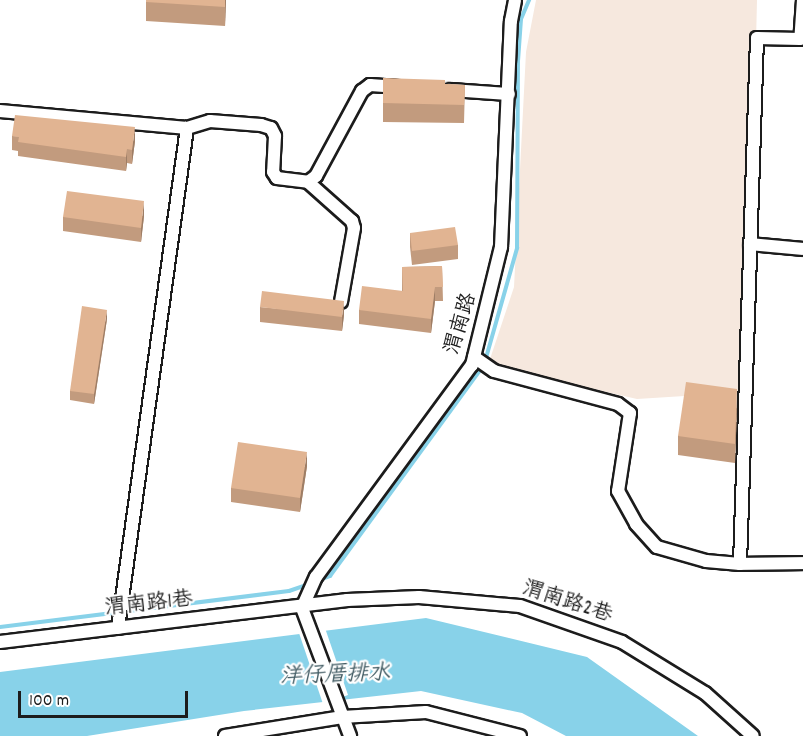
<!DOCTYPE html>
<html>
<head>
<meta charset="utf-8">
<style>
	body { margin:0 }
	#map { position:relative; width:803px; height:736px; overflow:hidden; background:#fff; font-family:Dekko,"LXGW WenKai TC",sans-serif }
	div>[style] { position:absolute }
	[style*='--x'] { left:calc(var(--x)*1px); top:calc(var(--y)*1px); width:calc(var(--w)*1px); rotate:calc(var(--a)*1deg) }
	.built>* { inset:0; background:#f6e8de }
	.water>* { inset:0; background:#88d2e9 }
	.pier>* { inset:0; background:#fff }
	.stream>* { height:4px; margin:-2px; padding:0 2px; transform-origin:2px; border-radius:2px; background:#88d2e9 }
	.roads { filter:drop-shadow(2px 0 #1c1c1c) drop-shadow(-2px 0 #1c1c1c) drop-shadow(0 2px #1c1c1c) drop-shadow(0 -2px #1c1c1c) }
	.minor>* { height:12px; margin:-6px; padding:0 6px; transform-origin:6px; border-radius:6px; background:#fff }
	.wall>* { inset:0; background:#c29b7e }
	.shaded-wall>* { inset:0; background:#9e7e66 }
	.building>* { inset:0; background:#e1b492 }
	span { translate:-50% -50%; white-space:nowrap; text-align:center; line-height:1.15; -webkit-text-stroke:4.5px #fff; paint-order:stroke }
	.street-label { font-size:21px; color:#1c1c1c }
	.water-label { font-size:22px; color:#425c64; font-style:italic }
	.scale { position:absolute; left:18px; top:691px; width:170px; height:27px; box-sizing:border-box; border:3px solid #1c1c1c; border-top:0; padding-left:8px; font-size:18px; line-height:21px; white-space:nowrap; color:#1c1c1c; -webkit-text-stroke:4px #fff; paint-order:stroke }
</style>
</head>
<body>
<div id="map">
	<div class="built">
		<div style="clip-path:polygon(536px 0,757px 0,748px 392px,637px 399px,488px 365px,514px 287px,526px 52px)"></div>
	</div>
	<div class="water">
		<div style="clip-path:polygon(426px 618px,587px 657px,698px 736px,566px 736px,522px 713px,421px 691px,244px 711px,87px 736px,0 736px,0 672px)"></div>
	</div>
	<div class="pier">
		<div style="clip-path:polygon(325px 628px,348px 695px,323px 704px,299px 633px)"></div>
	</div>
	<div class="stream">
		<div style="--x:319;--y:580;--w:12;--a:-20"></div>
		<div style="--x:330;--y:576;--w:261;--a:-53.9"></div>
		<div style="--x:484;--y:365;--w:122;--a:-74.2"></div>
		<div style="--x:517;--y:248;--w:187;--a:-89.7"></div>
		<div style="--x:518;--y:61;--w:42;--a:-85.9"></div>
		<div style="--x:521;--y:19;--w:21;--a:-67"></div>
		<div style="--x:0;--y:627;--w:291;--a:-7.1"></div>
		<div style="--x:289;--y:591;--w:21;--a:-19"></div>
	</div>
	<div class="roads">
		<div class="minor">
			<div style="--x:803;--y:0;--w:39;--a:94"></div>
			<div style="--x:800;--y:39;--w:43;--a:-178.7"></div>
			<div style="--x:757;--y:38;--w:526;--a:91.85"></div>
			<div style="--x:740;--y:564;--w:63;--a:-0.9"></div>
			<div style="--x:450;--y:90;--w:59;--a:3.9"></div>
			<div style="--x:0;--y:111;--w:188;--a:5.2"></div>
			<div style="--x:187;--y:128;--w:24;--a:-17"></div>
			<div style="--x:210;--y:121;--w:51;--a:4.5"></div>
			<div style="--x:261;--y:125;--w:10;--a:17"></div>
			<div style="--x:271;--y:128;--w:9;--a:63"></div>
			<div style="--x:275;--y:136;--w:36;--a:93"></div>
			<div style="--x:273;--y:172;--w:7;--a:56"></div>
			<div style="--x:277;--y:178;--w:31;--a:7"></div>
			<div style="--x:308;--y:182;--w:10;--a:-37"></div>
			<div style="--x:316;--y:176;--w:97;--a:-61.6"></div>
			<div style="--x:362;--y:91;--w:10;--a:-37"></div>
			<div style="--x:370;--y:85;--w:29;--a:4"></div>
			<div style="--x:308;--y:182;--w:59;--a:41.6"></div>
			<div style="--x:352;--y:221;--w:7;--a:74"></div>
			<div style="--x:354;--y:228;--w:75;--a:100"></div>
			<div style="--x:750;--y:244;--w:53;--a:5.4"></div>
			<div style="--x:474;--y:357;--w:24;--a:35"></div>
			<div style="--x:494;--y:371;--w:128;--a:14.9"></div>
			<div style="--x:618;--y:404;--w:15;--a:37"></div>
			<div style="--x:630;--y:413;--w:79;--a:98.7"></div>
			<div style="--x:618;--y:491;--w:38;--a:61"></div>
			<div style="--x:636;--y:524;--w:31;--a:48"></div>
			<div style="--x:657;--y:547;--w:51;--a:15.9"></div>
			<div style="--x:706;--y:561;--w:34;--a:5"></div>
			<div style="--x:302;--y:608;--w:34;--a:-66"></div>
			<div style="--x:316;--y:577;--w:263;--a:-53.7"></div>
			<div style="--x:472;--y:365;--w:122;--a:-76.2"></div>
			<div style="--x:501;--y:247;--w:226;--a:-87.5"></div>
			<div style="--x:511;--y:21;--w:21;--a:-79"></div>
			<div style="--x:302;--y:608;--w:137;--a:69.4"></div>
			<div style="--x:118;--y:628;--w:505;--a:-82.14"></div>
			<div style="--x:0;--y:642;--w:350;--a:-6.9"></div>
			<div style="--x:347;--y:600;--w:72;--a:-2.4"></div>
			<div style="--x:419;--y:597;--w:101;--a:5.1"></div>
			<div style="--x:520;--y:606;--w:108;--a:19.4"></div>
			<div style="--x:622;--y:642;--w:97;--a:31.6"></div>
			<div style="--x:705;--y:693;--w:64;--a:41.9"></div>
			<div style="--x:225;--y:736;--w:119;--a:-9.2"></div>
			<div style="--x:342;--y:717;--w:84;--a:-3.4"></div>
			<div style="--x:426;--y:712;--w:97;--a:14.3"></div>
		</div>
	</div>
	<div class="wall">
		<div style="clip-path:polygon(146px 0,226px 0,225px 26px,146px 21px)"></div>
		<div style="clip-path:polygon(383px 78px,445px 84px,465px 85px,464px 123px,383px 122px)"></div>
		<div style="clip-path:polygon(12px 136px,135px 141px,132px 164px,127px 163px,126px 171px,18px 156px,18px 151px,12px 150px)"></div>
		<div style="clip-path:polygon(144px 216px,141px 242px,63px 231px,63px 217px)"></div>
		<div style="clip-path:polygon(410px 233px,458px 245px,458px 259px,412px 265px,410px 247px)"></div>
		<div style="clip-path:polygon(442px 266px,443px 301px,435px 301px,431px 333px,359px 324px,359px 310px,402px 291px,402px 267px)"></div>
		<div style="clip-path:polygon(260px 307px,344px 315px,342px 331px,260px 322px)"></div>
		<div style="clip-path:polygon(107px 319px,94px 404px,70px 400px,70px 391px)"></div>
		<div style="clip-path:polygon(737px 408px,735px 463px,678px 455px,678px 436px)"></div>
		<div style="clip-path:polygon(307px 466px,300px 512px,231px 502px,231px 488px)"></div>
	</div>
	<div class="shaded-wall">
		<div style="clip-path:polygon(225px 0,226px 0,225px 26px)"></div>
		<div style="clip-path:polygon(135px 127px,135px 141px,132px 164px,132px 150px)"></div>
		<div style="clip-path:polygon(127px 149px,127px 163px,126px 171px,126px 157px)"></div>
		<div style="clip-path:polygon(144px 201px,144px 216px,141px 242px,141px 228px)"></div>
		<div style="clip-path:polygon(435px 287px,435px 301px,431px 333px,431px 319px)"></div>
		<div style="clip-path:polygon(344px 301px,344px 315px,342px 331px,342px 317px)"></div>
		<div style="clip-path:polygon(107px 310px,107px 319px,94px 404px,94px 394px)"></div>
		<div style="clip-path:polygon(737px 389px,737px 408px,735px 463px,735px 444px)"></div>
		<div style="clip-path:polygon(307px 452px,307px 466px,300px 512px,300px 498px)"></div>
	</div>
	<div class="building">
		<div style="clip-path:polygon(146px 0,225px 0,225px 7px,146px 2px)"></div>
		<div style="clip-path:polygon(383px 78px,445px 80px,445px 84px,465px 85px,464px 105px,383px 103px)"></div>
		<div style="clip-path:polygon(15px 115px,135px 127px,132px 150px,127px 149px,126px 157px,18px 142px,19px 137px,12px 136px)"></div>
		<div style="clip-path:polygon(67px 191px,144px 201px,141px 228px,63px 217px)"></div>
		<div style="clip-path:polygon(455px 227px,458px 245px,412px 251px,410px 233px)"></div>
		<div style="clip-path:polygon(442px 266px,443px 287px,435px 287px,431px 319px,359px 310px,362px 286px,403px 291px,402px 267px)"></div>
		<div style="clip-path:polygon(262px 291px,344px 301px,342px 317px,260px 307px)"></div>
		<div style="clip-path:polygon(82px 306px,107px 310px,94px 394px,70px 391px)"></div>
		<div style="clip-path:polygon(686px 382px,737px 389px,735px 444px,678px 436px)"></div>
		<div style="clip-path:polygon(238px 442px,307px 452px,300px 498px,231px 488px)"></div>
	</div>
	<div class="street-label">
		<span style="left:462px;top:324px;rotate:-73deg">渭南路</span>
		<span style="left:567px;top:603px;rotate:18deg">渭南路2巷</span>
		<span style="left:149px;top:605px;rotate:-6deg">渭南路1巷</span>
	</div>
	<div class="water-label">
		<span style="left:335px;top:676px;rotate:-2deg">洋仔厝排水</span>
	</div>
	<div class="scale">100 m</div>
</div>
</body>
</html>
